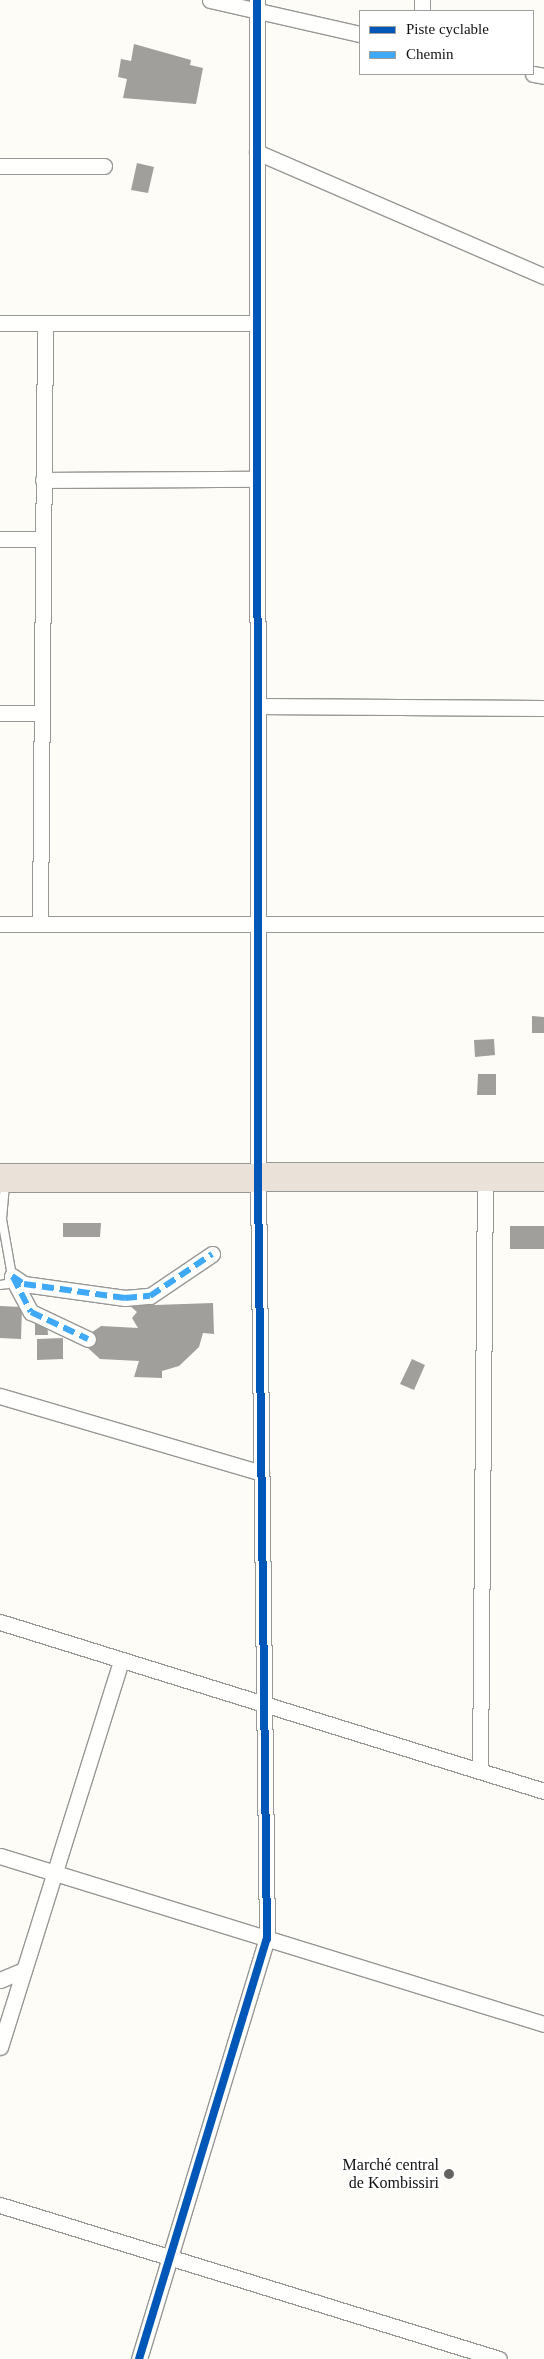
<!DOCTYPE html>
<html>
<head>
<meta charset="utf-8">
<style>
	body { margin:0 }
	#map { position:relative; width:544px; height:2359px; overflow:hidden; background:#fdfcf7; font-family:Georgia,serif }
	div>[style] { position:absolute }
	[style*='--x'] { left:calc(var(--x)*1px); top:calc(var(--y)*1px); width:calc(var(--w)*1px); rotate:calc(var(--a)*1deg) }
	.building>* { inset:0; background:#a19f9c }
	.roads { filter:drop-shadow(1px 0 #979795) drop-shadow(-1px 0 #979795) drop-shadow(0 1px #979795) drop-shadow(0 -1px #979795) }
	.lane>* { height:8px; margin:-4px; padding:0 4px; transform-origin:4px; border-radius:4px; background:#fffffe }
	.street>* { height:15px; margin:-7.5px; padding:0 7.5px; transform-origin:7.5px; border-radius:7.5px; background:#fffffe }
	.highway>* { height:28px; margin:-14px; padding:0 14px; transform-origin:14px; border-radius:14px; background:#eae1d8 }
	.quiet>* { height:6px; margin-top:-3px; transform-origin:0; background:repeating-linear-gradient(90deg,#3fa9f5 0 12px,transparent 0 18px) }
	.cycleway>* { height:8px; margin:-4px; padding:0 4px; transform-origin:4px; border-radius:4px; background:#0057b8 }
	.dots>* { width:14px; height:14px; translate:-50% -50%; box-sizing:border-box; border:2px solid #fff; border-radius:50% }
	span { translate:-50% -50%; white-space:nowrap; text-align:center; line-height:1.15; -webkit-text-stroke:5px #fff; paint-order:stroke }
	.poi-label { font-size:16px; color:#111 }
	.right { translate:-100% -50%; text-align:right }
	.legend { position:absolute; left:359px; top:10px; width:175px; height:65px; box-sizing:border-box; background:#fff; border:1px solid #a0a0a0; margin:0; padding:6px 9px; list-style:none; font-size:15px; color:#111 }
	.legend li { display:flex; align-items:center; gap:10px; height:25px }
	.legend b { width:25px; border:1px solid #a0a0a0 }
</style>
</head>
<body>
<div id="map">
	<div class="building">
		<div style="clip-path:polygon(134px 44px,191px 60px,190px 65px,203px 68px,196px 104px,123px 98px,127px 79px,118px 77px,121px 59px,131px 61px)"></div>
		<div style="clip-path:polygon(137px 163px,154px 167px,148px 193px,131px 190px)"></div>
		<div style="clip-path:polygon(532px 1016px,544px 1017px,544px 1033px,532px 1033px)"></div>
		<div style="clip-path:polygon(494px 1039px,495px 1055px,475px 1057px,474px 1040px)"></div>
		<div style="clip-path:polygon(478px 1074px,496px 1074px,496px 1095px,477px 1095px)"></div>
		<div style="clip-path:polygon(63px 1223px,101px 1223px,100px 1237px,63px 1237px)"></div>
		<div style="clip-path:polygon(510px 1226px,544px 1226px,544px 1249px,510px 1249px)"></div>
		<div style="clip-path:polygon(149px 1299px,155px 1305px,213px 1303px,214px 1334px,203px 1333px,199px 1347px,179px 1366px,162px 1371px,162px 1378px,134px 1377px,139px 1361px,100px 1359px,88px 1348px,88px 1335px,101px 1326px,138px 1328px,132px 1318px,137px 1312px,129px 1305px)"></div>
		<div style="clip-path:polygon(0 1306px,22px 1307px,21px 1339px,0 1338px)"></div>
		<div style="clip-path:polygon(35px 1321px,47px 1321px,48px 1335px,35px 1335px)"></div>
		<div style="clip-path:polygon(63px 1338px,63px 1359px,37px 1360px,37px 1339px)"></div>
		<div style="clip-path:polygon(412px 1359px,425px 1365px,414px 1390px,400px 1384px)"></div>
	</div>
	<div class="roads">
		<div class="lane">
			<div style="--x:0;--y:1285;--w:7;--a:-8"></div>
			<div style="--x:7;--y:1284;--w:9;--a:-58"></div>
			<div style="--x:12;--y:1276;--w:58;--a:-100"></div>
			<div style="--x:2;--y:1219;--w:37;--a:-85"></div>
		</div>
		<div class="street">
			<div style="--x:210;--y:0;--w:154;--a:12.8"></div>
			<div style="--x:422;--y:0;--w:11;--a:90"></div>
			<div style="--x:533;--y:74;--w:11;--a:10"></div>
			<div style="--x:257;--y:152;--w:313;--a:23.4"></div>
			<div style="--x:0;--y:166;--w:104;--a:0"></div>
			<div style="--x:0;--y:323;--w:257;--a:0"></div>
			<div style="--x:43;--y:480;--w:214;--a:-0.3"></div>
			<div style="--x:0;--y:539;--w:43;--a:0"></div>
			<div style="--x:258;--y:706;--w:286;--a:0.4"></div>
			<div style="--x:0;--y:713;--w:41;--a:0"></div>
			<div style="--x:0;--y:924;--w:544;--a:0"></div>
			<div style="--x:40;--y:924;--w:601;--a:-89.52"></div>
			<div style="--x:12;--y:1276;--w:14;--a:34"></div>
			<div style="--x:24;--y:1284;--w:102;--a:7.9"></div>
			<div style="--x:125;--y:1298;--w:25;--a:-5"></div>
			<div style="--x:150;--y:1296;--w:75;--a:-34.1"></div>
			<div style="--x:12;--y:1277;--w:40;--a:62"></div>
			<div style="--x:31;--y:1312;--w:63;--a:25.3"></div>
			<div style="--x:0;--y:1396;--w:272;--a:16.4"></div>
			<div style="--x:0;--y:1622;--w:570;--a:17.26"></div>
			<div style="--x:480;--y:1771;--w:594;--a:-89.52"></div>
			<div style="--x:0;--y:1856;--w:569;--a:17.16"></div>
			<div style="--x:0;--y:1980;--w:26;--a:-23"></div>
			<div style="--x:0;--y:2047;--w:405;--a:-72.6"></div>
			<div style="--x:0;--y:2205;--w:522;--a:17.15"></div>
			<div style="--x:139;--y:2359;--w:439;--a:-73.1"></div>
			<div style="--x:267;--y:1939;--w:762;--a:-90.68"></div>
			<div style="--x:258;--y:1177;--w:1177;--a:-90.05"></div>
		</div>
		<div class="highway">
			<div style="--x:0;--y:1178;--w:544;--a:-0.11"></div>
		</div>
	</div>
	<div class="quiet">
		<div style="--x:12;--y:1276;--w:14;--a:34"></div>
		<div style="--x:24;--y:1284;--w:102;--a:7.9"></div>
		<div style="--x:125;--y:1298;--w:25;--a:-5"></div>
		<div style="--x:150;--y:1296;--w:75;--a:-34.1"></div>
		<div style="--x:13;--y:1277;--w:39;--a:63"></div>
		<div style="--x:31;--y:1312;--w:63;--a:25.3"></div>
	</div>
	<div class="cycleway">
		<div style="--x:139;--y:2359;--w:439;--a:-73.1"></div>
		<div style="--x:267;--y:1939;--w:762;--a:-90.68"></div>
		<div style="--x:258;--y:1177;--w:1177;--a:-90.05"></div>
	</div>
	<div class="dots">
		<div style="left:449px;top:2174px;background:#646362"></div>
	</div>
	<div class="poi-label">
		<span class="right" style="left:439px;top:2174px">Marché central<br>de Kombissiri</span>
	</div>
	<ul class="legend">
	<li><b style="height:6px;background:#0057b8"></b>Piste cyclable</li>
	<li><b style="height:6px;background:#3fa9f5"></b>Chemin</li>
	</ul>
</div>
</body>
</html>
